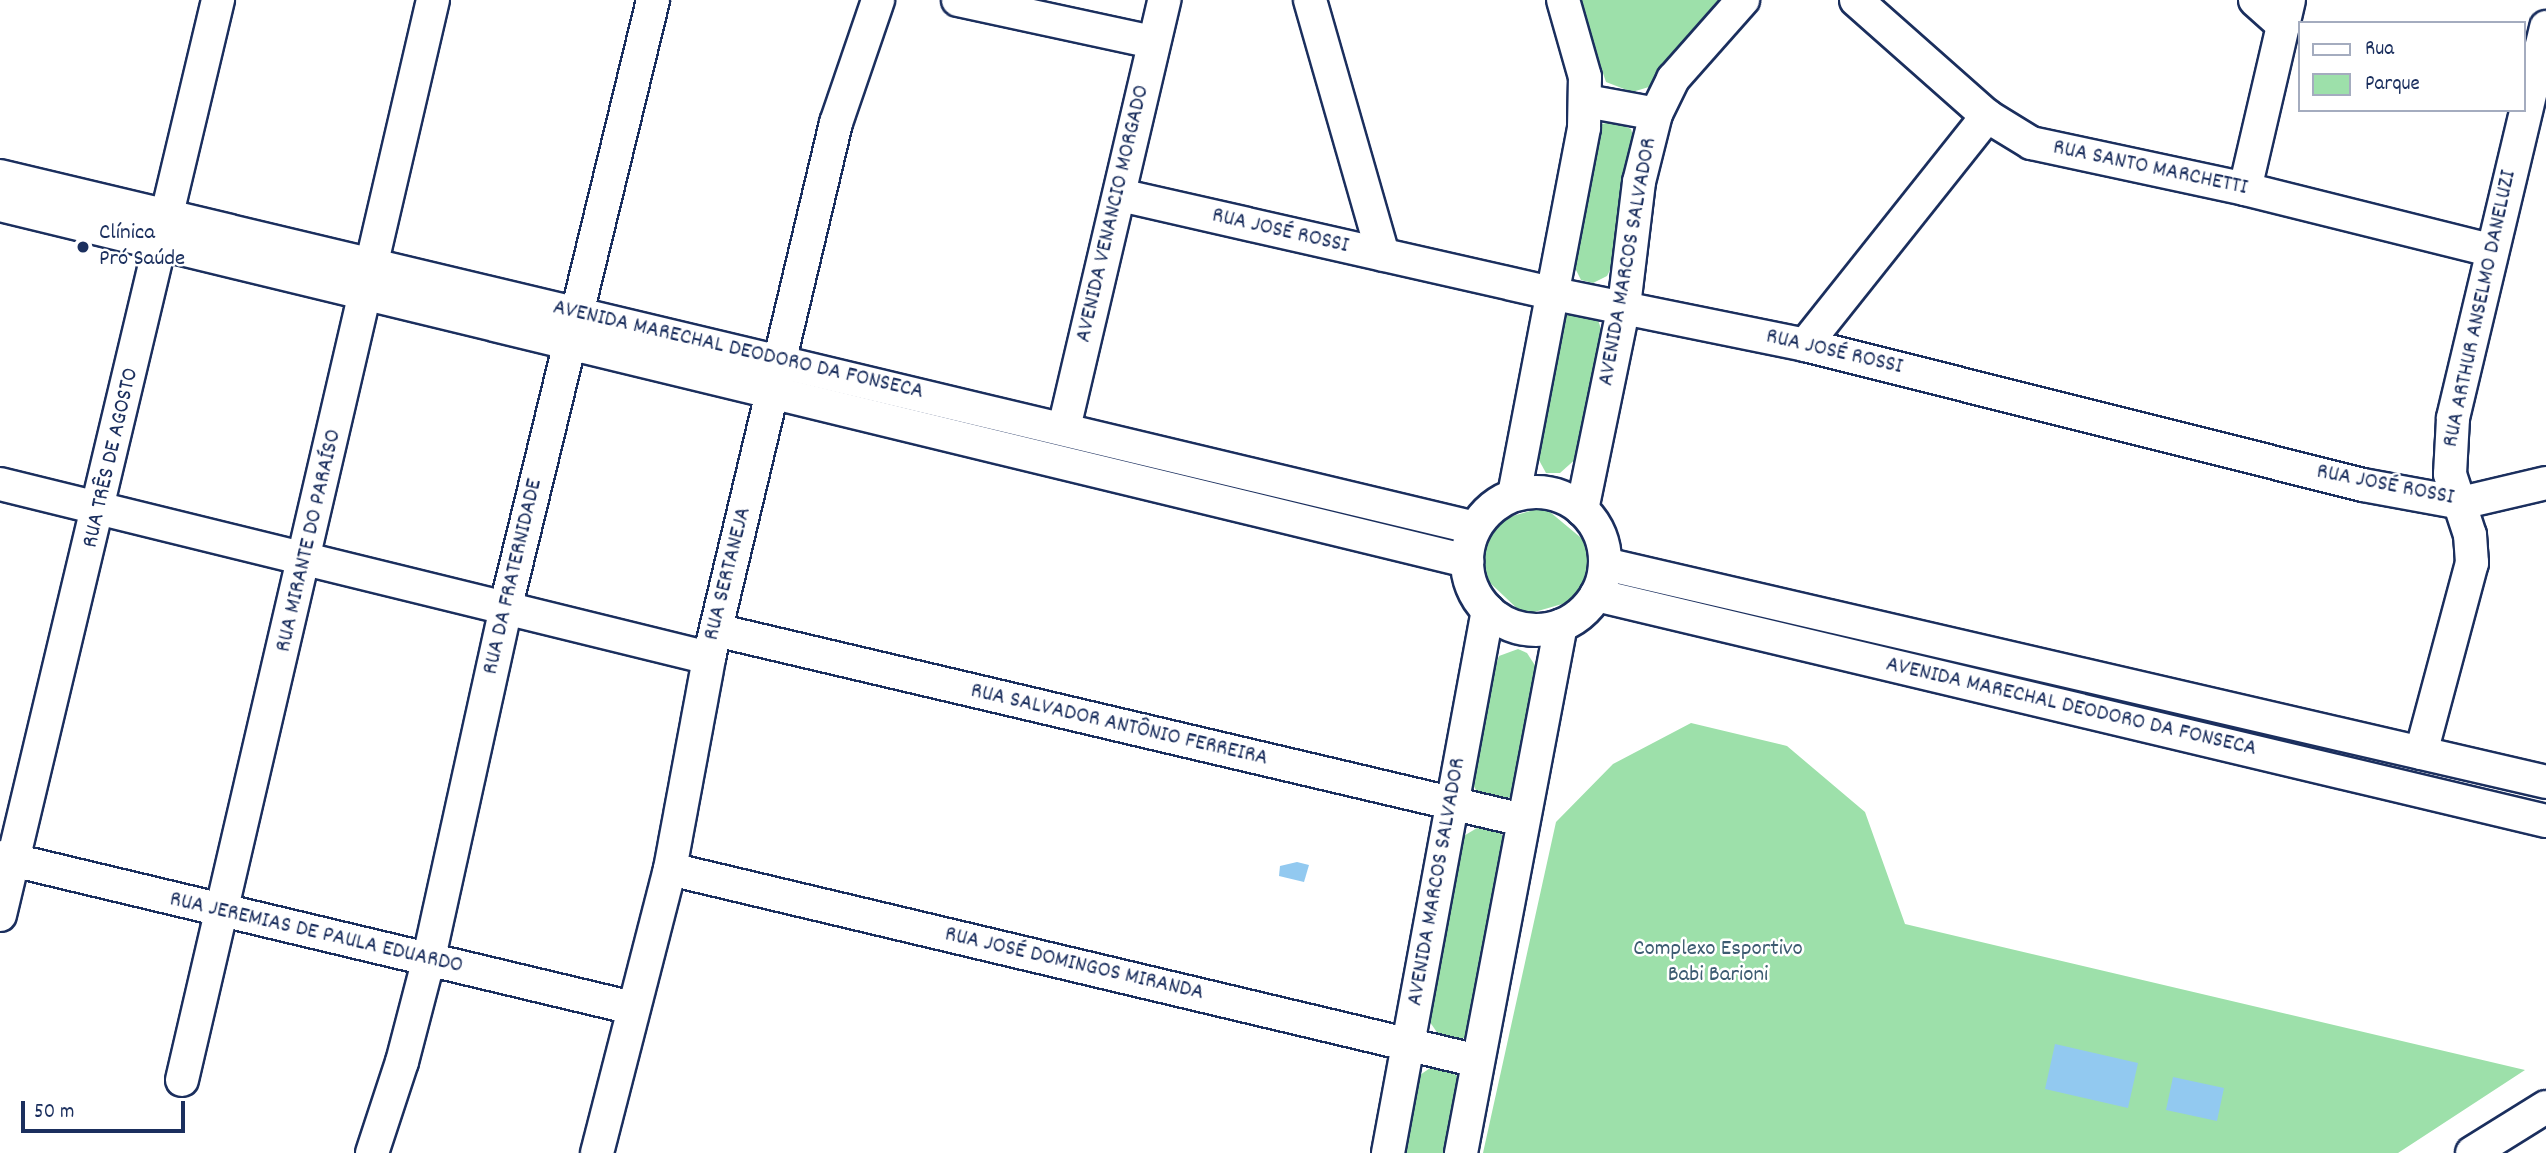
<!DOCTYPE html>
<html>
<head>
<meta charset="utf-8">
<style>
	body { margin:0 }
	#map { position:relative; width:2546px; height:1153px; overflow:hidden; background:#fff; font-family:Dekko,sans-serif }
	div>[style] { position:absolute }
	[style*='--x'] { left:calc(var(--x)*1px); top:calc(var(--y)*1px); width:calc(var(--w)*1px); rotate:calc(var(--a)*1deg) }
	.green>* { inset:0; background:#9de0aa }
	.water>* { inset:0; background:#92c9f0 }
	.roads { filter:drop-shadow(2px 0 #1b2f5e) drop-shadow(-2px 0 #1b2f5e) drop-shadow(0 2px #1b2f5e) drop-shadow(0 -2px #1b2f5e) }
	.minor>* { height:32px; margin:-16px; padding:0 16px; transform-origin:16px; border-radius:16px; background:#fff }
	.minor>.ring { margin:-16px; padding:0; box-sizing:content-box; background:none; border:32px solid #fff; border-radius:50% }
	.dots>* { width:19px; height:19px; translate:-50% -50%; box-sizing:border-box; border:4px solid #fff; border-radius:50% }
	span { translate:-50% -50%; white-space:nowrap; text-align:center; line-height:1.15; -webkit-text-stroke:5px #fff; paint-order:stroke }
	.street-label { font-size:23px; color:#1b2f5e }
	.poi-label { font-size:23px; color:#1b2f5e }
	.left { translate:0 -50%; text-align:left }
	.park-label { font-size:23px; color:#3c5b71 }
	.legend { position:absolute; left:2298px; top:21px; width:228px; height:91px; box-sizing:border-box; background:#fff; border:2px solid #a4acbf; margin:0; padding:9px 12px; list-style:none; font-size:21px; color:#1b2f5e }
	.legend li { display:flex; align-items:center; gap:14px; height:35px }
	.legend b { width:35px; border:2px solid #a4acbf }
	.scale { position:absolute; left:21px; top:1101px; width:164px; height:32px; box-sizing:border-box; border:4px solid #1b2f5e; border-top:0; padding-left:9px; font-size:21px; line-height:24px; white-space:nowrap; color:#1b2f5e; -webkit-text-stroke:5px #fff; paint-order:stroke }
</style>
</head>
<body>
<div id="map">
	<div class="green">
		<div style="clip-path:polygon(1578px 0,1720px 0,1649px 87px,1632px 92px,1606px 82px)"></div>
		<div style="clip-path:polygon(1613px 121px,1631px 129px,1635px 143px,1614px 262px,1607px 276px,1593px 283px,1581px 280px,1570px 258px,1599px 125px)"></div>
		<div style="clip-path:polygon(1573px 308px,1597px 317px,1601px 329px,1579px 456px,1560px 473px,1546px 473px,1534px 451px,1563px 314px)"></div>
		<div style="clip-path:polygon(1544px 507px,1586px 542px,1591px 562px,1589px 581px,1576px 600px,1524px 615px,1486px 579px,1482px 547px,1495px 521px)"></div>
		<div style="clip-path:polygon(1518px 649px,1527px 653px,1538px 670px,1515px 795px,1495px 803px,1480px 797px,1472px 783px,1494px 671px,1499px 656px)"></div>
		<div style="clip-path:polygon(1691px 723px,1787px 746px,1865px 812px,1905px 924px,2525px 1070px,2398px 1153px,1483px 1153px,1556px 822px,1613px 764px)"></div>
		<div style="clip-path:polygon(1482px 825px,1500px 832px,1505px 840px,1473px 1028px,1464px 1038px,1451px 1041px,1441px 1038px,1427px 1018px,1462px 837px)"></div>
		<div style="clip-path:polygon(1436px 1064px,1459px 1077px,1463px 1088px,1451px 1153px,1403px 1153px,1417px 1077px)"></div>
	</div>
	<div class="water">
		<div style="clip-path:polygon(1297px 862px,1309px 865px,1304px 882px,1279px 876px,1280px 866px)"></div>
		<div style="clip-path:polygon(2055px 1044px,2138px 1063px,2128px 1108px,2045px 1089px)"></div>
		<div style="clip-path:polygon(2173px 1077px,2224px 1088px,2217px 1121px,2166px 1110px)"></div>
	</div>
	<div class="roads">
		<div class="minor">
			<div style="--x:958;--y:0;--w:199;--a:12.2"></div>
			<div style="--x:1310;--y:0;--w:265;--a:74"></div>
			<div style="--x:1856;--y:0;--w:175;--a:41.5"></div>
			<div style="--x:1987;--y:116;--w:52;--a:31.5"></div>
			<div style="--x:2031;--y:143;--w:219;--a:12.1"></div>
			<div style="--x:2245;--y:189;--w:252;--a:14"></div>
			<div style="--x:2255;--y:0;--w:38;--a:42"></div>
			<div style="--x:1586;--y:101;--w:71;--a:10.5"></div>
			<div style="--x:0;--y:176;--w:1516;--a:13.42"></div>
			<div style="--x:2245;--y:189;--w:194;--a:-76.9"></div>
			<div style="--x:1120;--y:195;--w:446;--a:12.8"></div>
			<div style="--x:1555;--y:294;--w:255;--a:11.5"></div>
			<div style="--x:1805;--y:345;--w:575;--a:14.08"></div>
			<div style="--x:2363;--y:485;--w:100;--a:10.4"></div>
			<div style="--x:2461;--y:503;--w:87;--a:-13.2"></div>
			<div style="--x:0;--y:205;--w:1510;--a:13.64"></div>
			<div style="--x:1805;--y:345;--w:293;--a:-51.5"></div>
			<div style="--x:1064;--y:428;--w:440;--a:-76.8"></div>
			<div style="--x:0;--y:484;--w:730;--a:13.79"></div>
			<div class="ring" style="left:1467px;top:492px;width:106px;height:106px"></div>
			<div style="--x:1514;--y:495;--w:374;--a:-79.2"></div>
			<div style="--x:1584;--y:128;--w:51;--a:-88.9"></div>
			<div style="--x:1585;--y:77;--w:80;--a:-105.9"></div>
			<div style="--x:1582;--y:510;--w:208;--a:-78.4"></div>
			<div style="--x:1624;--y:306;--w:125;--a:-83.1"></div>
			<div style="--x:1639;--y:182;--w:70;--a:-76"></div>
			<div style="--x:1656;--y:114;--w:39;--a:-64"></div>
			<div style="--x:1673;--y:79;--w:106;--a:-48.5"></div>
			<div style="--x:1605;--y:564;--w:966;--a:13.04"></div>
			<div style="--x:1596;--y:595;--w:977;--a:13.38"></div>
			<div style="--x:716;--y:630;--w:829;--a:13.25"></div>
			<div style="--x:2421;--y:753;--w:197;--a:-75"></div>
			<div style="--x:2472;--y:563;--w:28;--a:-94"></div>
			<div style="--x:2470;--y:535;--w:64;--a:-108.2"></div>
			<div style="--x:2450;--y:474;--w:56;--a:-86.9"></div>
			<div style="--x:2453;--y:418;--w:402;--a:-76.6"></div>
			<div style="--x:0;--y:857;--w:651;--a:13.42"></div>
			<div style="--x:670;--y:869;--w:830;--a:13.37"></div>
			<div style="--x:0;--y:915;--w:941;--a:-76.6"></div>
			<div style="--x:182;--y:1080;--w:1109;--a:-76.92"></div>
			<div style="--x:372;--y:1153;--w:96;--a:-71.8"></div>
			<div style="--x:402;--y:1062;--w:103;--a:-75.4"></div>
			<div style="--x:428;--y:962;--w:364;--a:-77.6"></div>
			<div style="--x:506;--y:606;--w:624;--a:-76.36"></div>
			<div style="--x:597;--y:1153;--w:293;--a:-75.6"></div>
			<div style="--x:670;--y:869;--w:215;--a:-79.5"></div>
			<div style="--x:709;--y:658;--w:550;--a:-76.65"></div>
			<div style="--x:836;--y:123;--w:130;--a:-71.1"></div>
			<div style="--x:1388;--y:1153;--w:552;--a:-79.57"></div>
			<div style="--x:1461;--y:1153;--w:537;--a:-79.28"></div>
			<div style="--x:2472;--y:1153;--w:87;--a:-31.9"></div>
		</div>
	</div>
	<div class="dots">
		<div style="left:83px;top:247px;background:#1b2f5e"></div>
	</div>
	<div class="street-label">
		<span style="left:2150px;top:169px;rotate:12deg">RUA SANTO MARCHETTI</span>
		<span style="left:1114px;top:214px;rotate:-77deg">AVENIDA VENANCIO MORGADO</span>
		<span style="left:1280px;top:232px;rotate:13deg">RUA JOSÉ ROSSI</span>
		<span style="left:1629px;top:262px;rotate:-80deg">AVENIDA MARCOS SALVADOR</span>
		<span style="left:2481px;top:309px;rotate:-78deg">RUA ARTHUR ANSELMO DANELUZI</span>
		<span style="left:738px;top:351px;rotate:13deg">AVENIDA MARECHAL DEODORO DA FONSECA</span>
		<span style="left:1834px;top:353px;rotate:13deg">RUA JOSÉ ROSSI</span>
		<span style="left:112px;top:458px;rotate:-77deg">RUA TRÊS DE AGOSTO</span>
		<span style="left:2385px;top:486px;rotate:11deg">RUA JOSÉ ROSSI</span>
		<span style="left:310px;top:541px;rotate:-77deg">RUA MIRANTE DO PARAÍSO</span>
		<span style="left:729px;top:574px;rotate:-76deg">RUA SERTANEJA</span>
		<span style="left:514px;top:577px;rotate:-77deg">RUA DA FRATERNIDADE</span>
		<span style="left:2071px;top:708px;rotate:13deg">AVENIDA MARECHAL DEODORO DA FONSECA</span>
		<span style="left:1119px;top:726px;rotate:13deg">RUA SALVADOR ANTÔNIO FERREIRA</span>
		<span style="left:1438px;top:882px;rotate:-80deg">AVENIDA MARCOS SALVADOR</span>
		<span style="left:316px;top:934px;rotate:13deg">RUA JEREMIAS DE PAULA EDUARDO</span>
		<span style="left:1074px;top:965px;rotate:13deg">RUA JOSÉ DOMINGOS MIRANDA</span>
	</div>
	<div class="poi-label">
		<span class="left" style="left:99px;top:247px">Clínica<br>Pró Saúde</span>
	</div>
	<div class="park-label">
		<span style="left:1718px;top:963px">Complexo Esportivo<br>Babi Barioni</span>
	</div>
	<ul class="legend">
	<li><b style="height:9px;background:#fff"></b>Rua</li>
	<li><b style="height:19px;background:#9de0aa"></b>Parque</li>
	</ul>
	<div class="scale">50 m</div>
</div>
</body>
</html>
